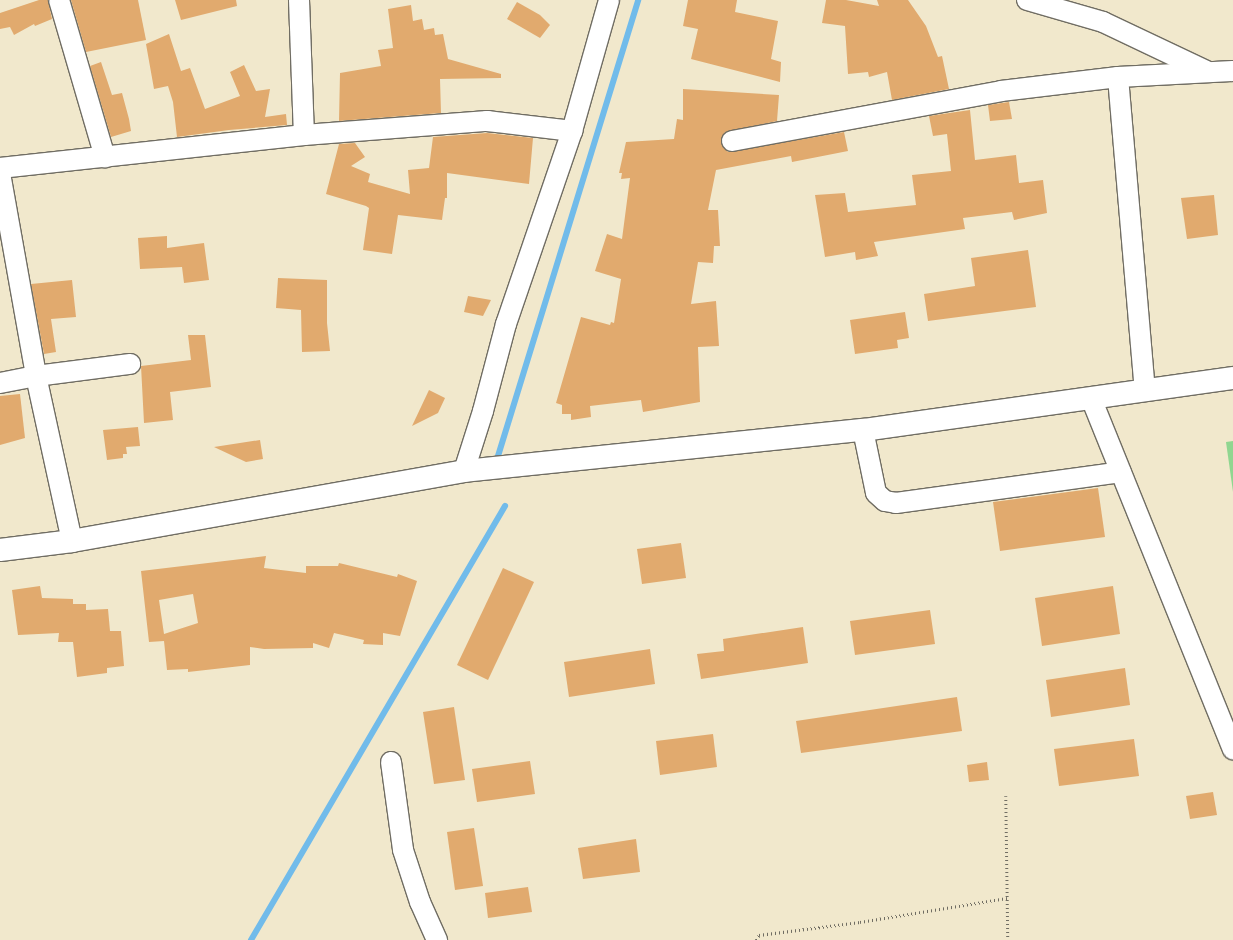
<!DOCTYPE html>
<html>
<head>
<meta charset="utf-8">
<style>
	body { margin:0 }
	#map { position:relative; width:1233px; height:940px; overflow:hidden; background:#f1e8cc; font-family:"Comic Neue",sans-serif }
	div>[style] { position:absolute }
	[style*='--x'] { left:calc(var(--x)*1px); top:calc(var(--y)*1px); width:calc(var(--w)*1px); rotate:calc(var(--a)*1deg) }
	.green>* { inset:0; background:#90d690 }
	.stream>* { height:6px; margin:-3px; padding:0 3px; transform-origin:3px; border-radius:3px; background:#71bbea }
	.building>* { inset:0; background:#e1aa6e }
	.path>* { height:2.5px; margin-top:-1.25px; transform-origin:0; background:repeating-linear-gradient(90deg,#706d63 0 1px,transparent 0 4px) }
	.roads { filter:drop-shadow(1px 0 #706d63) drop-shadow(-1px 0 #706d63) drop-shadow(0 1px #706d63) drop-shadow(0 -1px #706d63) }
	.minor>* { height:20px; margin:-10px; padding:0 10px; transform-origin:10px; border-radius:10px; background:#fff }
	.tertiary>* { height:22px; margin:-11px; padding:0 11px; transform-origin:11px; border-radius:11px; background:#fff }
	span { translate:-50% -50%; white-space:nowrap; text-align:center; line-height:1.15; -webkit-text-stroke:3px #fcf5e5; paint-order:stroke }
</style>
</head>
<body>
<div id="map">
	<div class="green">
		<div style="clip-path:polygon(1233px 441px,1233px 492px,1226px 442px)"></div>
	</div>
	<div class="stream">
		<div style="--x:498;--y:456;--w:477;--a:-72.9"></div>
		<div style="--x:251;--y:940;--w:503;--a:-59.66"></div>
	</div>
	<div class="building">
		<div style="clip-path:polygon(39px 0,48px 0,52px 19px,35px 26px,34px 24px,14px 35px,10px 27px,0 29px,0 13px)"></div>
		<div style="clip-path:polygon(71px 0,138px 0,146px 40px,86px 52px)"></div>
		<div style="clip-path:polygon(175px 0,236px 0,237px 6px,181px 20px)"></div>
		<div style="clip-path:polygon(688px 0,737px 0,735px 12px,778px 21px,771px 59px,781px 62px,780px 82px,691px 59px,698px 29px,683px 26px)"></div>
		<div style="clip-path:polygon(826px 0,846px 0,879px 6px,877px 0,908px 0,926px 26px,938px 57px,942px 56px,949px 89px,892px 100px,887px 72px,869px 77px,868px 72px,848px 74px,845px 26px,822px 23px)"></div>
		<div style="clip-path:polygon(517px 2px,540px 15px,550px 25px,540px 38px,507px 19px)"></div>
		<div style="clip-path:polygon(411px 5px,413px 21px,422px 19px,424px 30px,434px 28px,435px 35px,443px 34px,448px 59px,501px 74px,501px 78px,440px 79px,441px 113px,339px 121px,340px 73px,381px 66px,378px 50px,393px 48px,388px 9px)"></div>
		<div style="clip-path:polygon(169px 34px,181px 71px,190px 68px,205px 109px,240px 96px,230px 72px,244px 65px,256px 91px,270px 89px,265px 117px,286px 114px,287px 125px,229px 130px,177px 137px,173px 102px,168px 86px,154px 89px,146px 44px)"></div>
		<div style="clip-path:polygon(101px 62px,112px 95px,122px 93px,129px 119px,131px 131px,111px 137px,90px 66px)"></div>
		<div style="clip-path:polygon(683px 89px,779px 95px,777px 121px,725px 132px,721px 143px,728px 152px,844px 132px,848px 151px,792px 162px,791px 156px,716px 170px,708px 210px,718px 210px,720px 246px,714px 246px,713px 263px,698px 262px,691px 304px,716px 301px,719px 346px,698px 347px,700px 402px,643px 412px,641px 400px,590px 406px,591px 417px,571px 420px,571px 414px,562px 414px,562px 405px,556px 403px,581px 317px,610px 325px,611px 322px,614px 323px,621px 279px,595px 271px,607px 234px,622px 239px,630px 178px,621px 179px,622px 173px,619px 173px,626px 142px,674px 139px,677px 119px,683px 120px)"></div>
		<div style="clip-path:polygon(1009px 102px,1012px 119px,990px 121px,988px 105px)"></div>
		<div style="clip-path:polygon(970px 110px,975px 160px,1016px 155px,1019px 183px,1043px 180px,1047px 213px,1014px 220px,1012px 212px,963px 218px,965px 229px,874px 242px,878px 256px,856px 260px,855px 252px,825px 257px,815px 195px,845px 193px,848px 212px,916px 205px,912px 175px,951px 171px,947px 134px,933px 136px,929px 116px)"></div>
		<div style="clip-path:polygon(487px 133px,533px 138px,529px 184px,447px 173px,447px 198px,445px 198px,442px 220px,398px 215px,392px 254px,363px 250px,369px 208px,366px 206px,326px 194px,339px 144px,355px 143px,365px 157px,351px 166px,370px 174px,368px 182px,410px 194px,408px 170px,429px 168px,433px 137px)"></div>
		<div style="clip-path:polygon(1214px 195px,1218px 235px,1187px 239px,1181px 198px)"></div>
		<div style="clip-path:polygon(167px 236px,167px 248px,204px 243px,209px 280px,184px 283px,182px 267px,140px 269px,138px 238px)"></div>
		<div style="clip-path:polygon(1028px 250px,1036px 307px,928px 321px,924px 294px,975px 286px,971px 258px)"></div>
		<div style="clip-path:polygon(278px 278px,327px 280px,327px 323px,330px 351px,302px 352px,301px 310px,276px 308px)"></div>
		<div style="clip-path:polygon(72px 280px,76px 317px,51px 319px,56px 352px,44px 354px,31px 284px)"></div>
		<div style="clip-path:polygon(468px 296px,491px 300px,483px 316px,464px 312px)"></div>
		<div style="clip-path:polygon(905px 312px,909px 338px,897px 340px,898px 348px,855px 354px,850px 320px)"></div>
		<div style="clip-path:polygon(188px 335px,205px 335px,211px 387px,170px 392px,173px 420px,144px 423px,141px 366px,191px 360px)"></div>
		<div style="clip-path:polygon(429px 390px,445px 398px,438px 413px,412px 426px)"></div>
		<div style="clip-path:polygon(20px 394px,25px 438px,0 445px,0 396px)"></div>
		<div style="clip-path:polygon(138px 427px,140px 446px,126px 447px,127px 454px,123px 454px,123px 458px,107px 460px,103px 430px)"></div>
		<div style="clip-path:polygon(260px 440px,263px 459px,246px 462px,214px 447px)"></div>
		<div style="clip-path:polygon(1098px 488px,1105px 537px,1000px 551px,993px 502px)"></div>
		<div style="clip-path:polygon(681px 543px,686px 578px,642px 584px,637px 549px)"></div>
		<div style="clip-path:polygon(evenodd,266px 556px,264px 568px,306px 573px,306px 566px,338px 566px,339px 563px,397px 577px,398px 574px,417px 581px,400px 636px,383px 633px,383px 645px,363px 644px,364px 640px,334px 633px,329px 648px,313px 643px,313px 648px,264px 649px,250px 647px,250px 665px,188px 672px,188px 669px,167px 670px,164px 641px,149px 642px,141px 571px,266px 556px,193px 594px,198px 623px,164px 634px,159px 600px,193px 594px)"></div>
		<div style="clip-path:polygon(503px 568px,534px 582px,488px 680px,457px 665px)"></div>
		<div style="clip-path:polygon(40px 586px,42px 598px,73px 599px,73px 604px,86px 604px,86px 610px,108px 609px,110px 631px,121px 631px,124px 666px,107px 668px,107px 673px,77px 677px,73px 642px,58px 642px,59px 633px,18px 635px,12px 590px)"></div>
		<div style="clip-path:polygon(1113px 586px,1120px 634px,1042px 646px,1035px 598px)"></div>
		<div style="clip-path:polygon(930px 610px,935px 644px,855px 655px,850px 621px)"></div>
		<div style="clip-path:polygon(803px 627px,808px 663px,701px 679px,697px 654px,724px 651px,723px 639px)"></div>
		<div style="clip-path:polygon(650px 649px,655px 684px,569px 697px,564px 662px)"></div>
		<div style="clip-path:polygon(1125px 668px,1130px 705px,1051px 717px,1046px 680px)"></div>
		<div style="clip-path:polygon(957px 697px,962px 731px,801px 753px,796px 721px)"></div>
		<div style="clip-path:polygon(454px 707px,465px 780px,434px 784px,423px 712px)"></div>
		<div style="clip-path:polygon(713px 734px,717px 767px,660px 775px,656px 741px)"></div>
		<div style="clip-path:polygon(1134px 739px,1139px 776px,1059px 786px,1054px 749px)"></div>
		<div style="clip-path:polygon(530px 761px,535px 794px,477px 802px,472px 769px)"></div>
		<div style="clip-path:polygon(987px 762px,989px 780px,969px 782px,967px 765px)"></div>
		<div style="clip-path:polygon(1213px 792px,1217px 815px,1190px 819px,1186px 796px)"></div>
		<div style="clip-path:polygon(474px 828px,483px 886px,455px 890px,447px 832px)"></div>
		<div style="clip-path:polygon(636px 839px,640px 872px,583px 879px,578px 848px)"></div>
		<div style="clip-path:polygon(528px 887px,532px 912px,488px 918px,485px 893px)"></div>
	</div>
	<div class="path">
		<div style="--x:1006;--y:796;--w:144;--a:89.2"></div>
		<div style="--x:756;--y:940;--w:6;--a:-59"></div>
		<div style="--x:759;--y:935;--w:102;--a:-7.3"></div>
		<div style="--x:860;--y:922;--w:149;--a:-9.3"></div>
	</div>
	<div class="roads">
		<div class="minor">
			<div style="--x:59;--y:0;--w:164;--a:73.7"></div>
			<div style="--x:299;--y:0;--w:135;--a:87.9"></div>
			<div style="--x:1027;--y:0;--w:79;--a:16.1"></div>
			<div style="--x:1103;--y:22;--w:114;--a:25.4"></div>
			<div style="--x:1118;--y:77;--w:315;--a:85.1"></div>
			<div style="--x:732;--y:141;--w:274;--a:-10.5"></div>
			<div style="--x:1001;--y:91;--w:118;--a:-6.8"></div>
			<div style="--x:1118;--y:77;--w:115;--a:-3"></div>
			<div style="--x:0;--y:168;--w:306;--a:-6.2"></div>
			<div style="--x:304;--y:135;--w:184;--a:-4.4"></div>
			<div style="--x:487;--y:121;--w:86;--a:6.7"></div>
			<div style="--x:0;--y:173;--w:206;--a:79.9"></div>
			<div style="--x:36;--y:376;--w:169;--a:77.7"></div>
			<div style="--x:0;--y:383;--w:37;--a:-11"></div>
			<div style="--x:36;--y:376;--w:95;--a:-7.3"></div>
			<div style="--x:1091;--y:398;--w:379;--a:68"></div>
			<div style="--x:863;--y:430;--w:64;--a:78.3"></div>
			<div style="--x:876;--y:493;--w:12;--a:42"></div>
			<div style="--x:885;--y:501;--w:11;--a:10"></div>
			<div style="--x:896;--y:503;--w:227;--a:-7.8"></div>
			<div style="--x:464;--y:471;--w:63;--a:-72.4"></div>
			<div style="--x:483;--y:411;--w:90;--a:-75.2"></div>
			<div style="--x:506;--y:324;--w:204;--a:-71.1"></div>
			<div style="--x:572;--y:131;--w:136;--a:-74.2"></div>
			<div style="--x:391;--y:762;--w:89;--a:82.2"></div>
			<div style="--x:403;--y:850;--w:55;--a:71.9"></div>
			<div style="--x:420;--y:902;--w:42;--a:65.9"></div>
		</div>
		<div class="tertiary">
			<div style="--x:0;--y:550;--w:73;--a:-7.1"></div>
			<div style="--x:72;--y:541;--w:398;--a:-10.1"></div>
			<div style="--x:464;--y:471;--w:401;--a:-5.9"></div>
			<div style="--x:863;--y:430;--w:374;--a:-8"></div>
		</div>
	</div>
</div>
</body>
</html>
